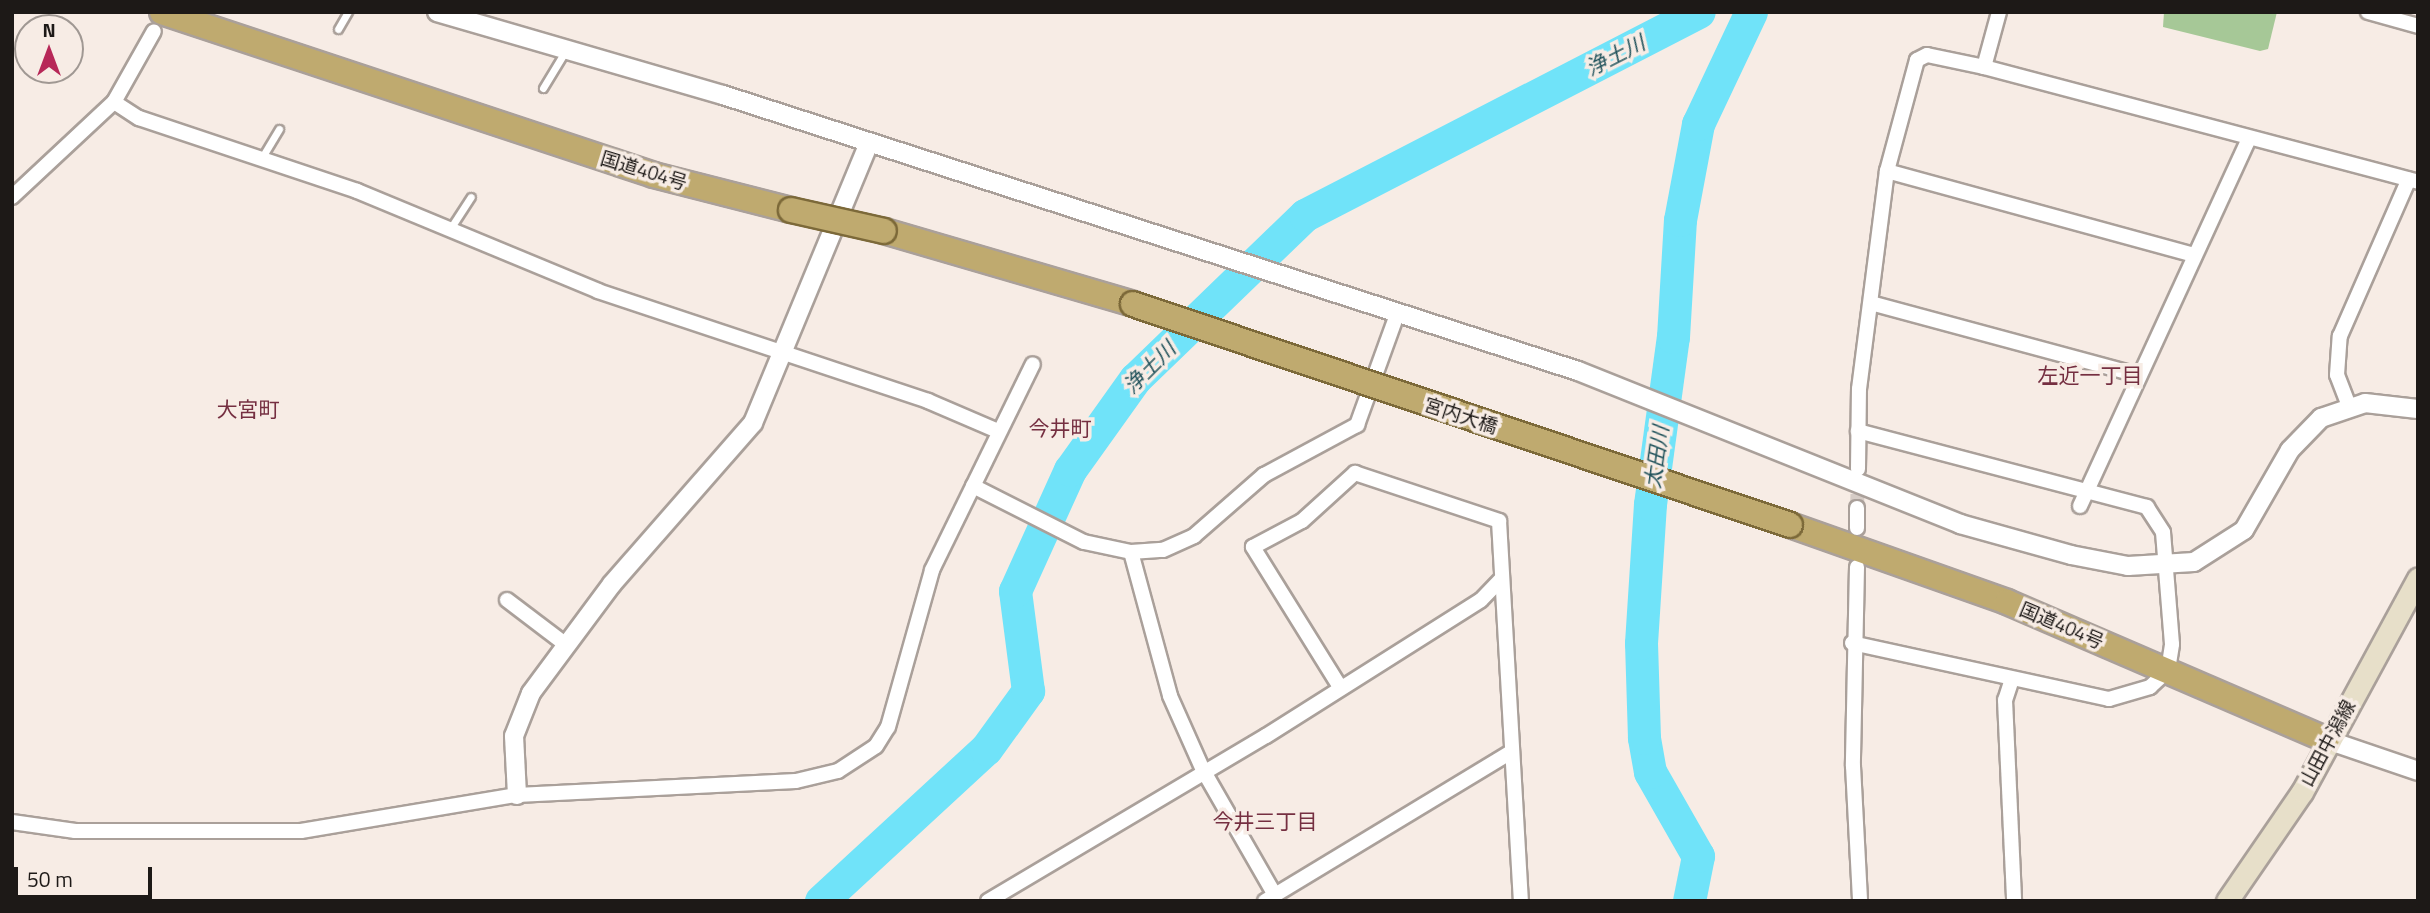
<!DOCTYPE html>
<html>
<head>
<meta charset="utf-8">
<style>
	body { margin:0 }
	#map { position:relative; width:2430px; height:913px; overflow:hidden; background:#f7ece5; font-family:"Titillium Web","Noto Sans JP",sans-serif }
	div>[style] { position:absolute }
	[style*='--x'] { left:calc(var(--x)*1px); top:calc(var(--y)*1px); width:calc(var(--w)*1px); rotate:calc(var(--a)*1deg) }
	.green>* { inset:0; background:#a6c897 }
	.river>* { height:33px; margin:-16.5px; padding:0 16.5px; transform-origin:16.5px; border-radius:16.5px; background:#70e3f9 }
	.minor-tunnel>* { height:14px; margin-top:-7px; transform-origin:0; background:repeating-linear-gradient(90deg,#d6ccc6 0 14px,transparent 0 21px) }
	.roads { filter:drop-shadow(2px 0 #aaa09a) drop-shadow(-2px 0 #aaa09a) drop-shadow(0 2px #aaa09a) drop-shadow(0 -2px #aaa09a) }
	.service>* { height:7px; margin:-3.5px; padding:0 3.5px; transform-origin:3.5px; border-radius:3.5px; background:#fff }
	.minor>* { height:14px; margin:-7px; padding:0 7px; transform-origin:7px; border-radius:7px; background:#fff }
	.tertiary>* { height:18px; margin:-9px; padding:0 9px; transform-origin:9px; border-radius:9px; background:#fff }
	.secondary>* { height:21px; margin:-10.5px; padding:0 10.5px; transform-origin:10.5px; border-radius:10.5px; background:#e7dfc9 }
	.trunk>* { height:24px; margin:-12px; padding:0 12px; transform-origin:12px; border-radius:12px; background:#bfaa6f }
	.bridges { filter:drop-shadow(2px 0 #7c6939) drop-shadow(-2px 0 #7c6939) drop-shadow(0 2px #7c6939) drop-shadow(0 -2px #7c6939) }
	.trunk-bridge>* { height:24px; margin:-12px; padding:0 12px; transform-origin:12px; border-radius:12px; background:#bfaa6f }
	span { translate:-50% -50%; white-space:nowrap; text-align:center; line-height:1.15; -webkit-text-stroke:7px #f7ece5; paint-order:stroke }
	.street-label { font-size:19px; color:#1d1917 }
	.water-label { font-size:21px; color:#1f515a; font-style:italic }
	.neighbourhood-label { font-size:21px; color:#752f41 }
	.frame { position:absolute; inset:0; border:14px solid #1d1917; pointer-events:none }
	.north { position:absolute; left:14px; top:14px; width:70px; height:70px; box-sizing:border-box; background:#f7ece5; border:2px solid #a09893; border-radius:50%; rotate:0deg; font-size:19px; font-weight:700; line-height:28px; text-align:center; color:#1d1917 }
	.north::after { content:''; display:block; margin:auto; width:24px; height:32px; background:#b72858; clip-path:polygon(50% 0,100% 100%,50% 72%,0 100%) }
	.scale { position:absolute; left:14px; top:867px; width:138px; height:32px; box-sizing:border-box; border:4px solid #1d1917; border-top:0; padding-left:9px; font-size:21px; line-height:24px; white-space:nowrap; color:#1d1917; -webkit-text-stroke:5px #f7ece5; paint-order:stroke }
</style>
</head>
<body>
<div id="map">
	<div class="green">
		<div style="clip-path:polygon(2164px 12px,2277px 12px,2268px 49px,2260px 51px,2163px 27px)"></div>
	</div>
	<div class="river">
		<div style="--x:821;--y:901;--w:224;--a:-42.7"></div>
		<div style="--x:986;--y:749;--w:72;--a:-54.1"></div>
		<div style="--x:1028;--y:691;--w:101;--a:-97.4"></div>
		<div style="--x:1015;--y:591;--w:133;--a:-65.6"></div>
		<div style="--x:1070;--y:470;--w:112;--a:-54.5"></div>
		<div style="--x:1135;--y:379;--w:236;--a:-44"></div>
		<div style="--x:1305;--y:215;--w:443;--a:-27.3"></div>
		<div style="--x:1689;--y:901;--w:46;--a:-78.7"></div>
		<div style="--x:1698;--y:856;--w:97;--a:-119.7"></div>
		<div style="--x:1650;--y:772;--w:35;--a:-100"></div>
		<div style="--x:1644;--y:738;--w:95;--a:-91.8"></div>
		<div style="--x:1641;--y:643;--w:139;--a:-86.3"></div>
		<div style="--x:1650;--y:504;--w:169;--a:-82.2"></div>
		<div style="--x:1673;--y:337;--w:117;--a:-86.6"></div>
		<div style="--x:1680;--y:220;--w:98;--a:-79.4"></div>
		<div style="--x:1698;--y:124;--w:124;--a:-64.7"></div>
	</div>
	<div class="minor-tunnel">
		<div style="--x:1857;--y:508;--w:34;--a:-88"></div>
	</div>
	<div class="roads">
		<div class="service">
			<div style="--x:338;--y:29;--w:20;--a:-60"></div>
			<div style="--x:543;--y:88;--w:44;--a:-58.8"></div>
			<div style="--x:261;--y:159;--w:35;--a:-59"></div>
			<div style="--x:450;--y:229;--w:38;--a:-57"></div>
		</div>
		<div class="minor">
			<div style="--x:2368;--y:12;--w:52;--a:15.6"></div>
			<div style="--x:1984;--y:67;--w:57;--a:-74.7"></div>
			<div style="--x:114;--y:102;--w:30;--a:33"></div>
			<div style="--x:139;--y:118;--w:230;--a:18.5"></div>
			<div style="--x:357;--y:191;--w:261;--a:22.5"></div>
			<div style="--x:598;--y:291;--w:348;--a:18.4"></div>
			<div style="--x:928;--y:401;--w:76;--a:23.2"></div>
			<div style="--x:1887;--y:171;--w:318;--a:15.3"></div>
			<div style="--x:12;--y:197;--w:139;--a:-43"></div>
			<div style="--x:114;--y:102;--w:81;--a:-60.6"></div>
			<div style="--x:1871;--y:303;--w:276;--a:15.1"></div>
			<div style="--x:2349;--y:406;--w:33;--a:-111"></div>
			<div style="--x:2337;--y:375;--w:39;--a:-86"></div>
			<div style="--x:2340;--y:336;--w:171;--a:-66.3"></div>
			<div style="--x:1858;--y:469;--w:80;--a:-89.3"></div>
			<div style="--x:1859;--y:389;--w:220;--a:-82.7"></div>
			<div style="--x:1887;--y:171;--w:115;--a:-74.9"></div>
			<div style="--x:1917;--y:60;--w:11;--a:-27"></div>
			<div style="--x:1927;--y:55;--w:58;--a:11.9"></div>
			<div style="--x:1984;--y:67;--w:449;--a:14.8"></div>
			<div style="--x:973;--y:486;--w:124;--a:26.8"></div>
			<div style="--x:1084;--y:542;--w:48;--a:12"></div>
			<div style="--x:1131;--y:552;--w:32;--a:-4"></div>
			<div style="--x:1163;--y:550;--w:34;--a:-24"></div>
			<div style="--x:1194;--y:536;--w:93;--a:-41.1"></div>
			<div style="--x:1264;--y:475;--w:106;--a:-28.3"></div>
			<div style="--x:1357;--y:425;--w:120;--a:-70.1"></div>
			<div style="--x:2080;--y:506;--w:402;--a:-65.3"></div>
			<div style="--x:1857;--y:528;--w:20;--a:-90"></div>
			<div style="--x:1131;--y:552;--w:149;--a:74.8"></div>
			<div style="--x:1170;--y:696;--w:81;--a:66"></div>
			<div style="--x:1203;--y:770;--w:144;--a:60.1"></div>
			<div style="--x:1857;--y:567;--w:199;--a:91.2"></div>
			<div style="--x:1853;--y:766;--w:135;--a:87"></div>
			<div style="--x:507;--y:600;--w:73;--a:37.2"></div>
			<div style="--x:1852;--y:643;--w:263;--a:12.3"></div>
			<div style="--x:2109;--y:699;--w:43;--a:-16.3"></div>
			<div style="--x:2150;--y:687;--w:25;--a:-43"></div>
			<div style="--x:2168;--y:670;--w:26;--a:-81"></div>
			<div style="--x:2172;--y:644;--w:112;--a:-94.6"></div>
			<div style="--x:2163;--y:532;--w:30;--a:-123"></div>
			<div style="--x:2147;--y:507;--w:299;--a:-165.3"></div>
			<div style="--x:2012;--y:679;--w:22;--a:108"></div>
			<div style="--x:2005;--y:700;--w:201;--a:87.4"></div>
			<div style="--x:1340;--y:687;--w:165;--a:-121.9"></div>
			<div style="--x:1253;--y:547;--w:55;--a:-28"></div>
			<div style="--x:1302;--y:521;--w:72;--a:-42.2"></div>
			<div style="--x:1355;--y:473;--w:152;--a:18.4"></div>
			<div style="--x:1499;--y:521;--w:381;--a:86.7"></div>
			<div style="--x:12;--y:822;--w:64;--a:8.1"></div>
			<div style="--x:75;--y:831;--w:226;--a:0"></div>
			<div style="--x:301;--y:831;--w:219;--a:-9.5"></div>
			<div style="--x:517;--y:795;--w:279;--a:-2.9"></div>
			<div style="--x:796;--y:781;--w:43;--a:-13.4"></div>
			<div style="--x:838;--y:771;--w:45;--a:-33.3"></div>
			<div style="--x:876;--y:746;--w:22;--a:-58"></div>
			<div style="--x:888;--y:727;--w:163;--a:-74.3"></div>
			<div style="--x:932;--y:570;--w:229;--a:-63.9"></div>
			<div style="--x:988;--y:901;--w:323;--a:-30.7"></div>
			<div style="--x:1266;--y:736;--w:254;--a:-32.3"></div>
			<div style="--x:1481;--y:600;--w:28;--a:-46"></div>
			<div style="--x:1265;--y:901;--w:288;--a:-31.2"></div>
		</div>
		<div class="tertiary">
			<div style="--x:437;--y:12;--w:298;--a:16.2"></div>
			<div style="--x:723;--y:95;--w:898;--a:17.89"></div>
			<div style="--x:1578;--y:371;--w:412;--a:21.8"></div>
			<div style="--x:1960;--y:524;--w:115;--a:15.6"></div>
			<div style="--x:2071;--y:555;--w:58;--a:10.9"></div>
			<div style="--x:2128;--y:566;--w:66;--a:-3.5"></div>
			<div style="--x:2194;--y:562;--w:59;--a:-32.6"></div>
			<div style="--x:2244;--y:530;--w:92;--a:-60.1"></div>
			<div style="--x:2290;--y:450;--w:45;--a:-45.9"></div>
			<div style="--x:2321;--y:418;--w:46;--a:-18.8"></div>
			<div style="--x:2365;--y:403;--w:53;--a:6.5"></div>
			<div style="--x:2327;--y:740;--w:96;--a:18.8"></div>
			<div style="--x:517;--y:795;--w:59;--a:-92.9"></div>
			<div style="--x:514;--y:736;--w:46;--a:-68.4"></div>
			<div style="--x:531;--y:693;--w:136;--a:-53.4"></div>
			<div style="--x:612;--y:584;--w:214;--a:-48.8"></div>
			<div style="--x:753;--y:423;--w:303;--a:-67.5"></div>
		</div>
		<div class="secondary">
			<div style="--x:2227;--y:901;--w:132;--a:-55.5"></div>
			<div style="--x:2302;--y:792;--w:243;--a:-61.5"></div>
		</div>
		<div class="trunk">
			<div style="--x:162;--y:12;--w:518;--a:18.33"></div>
			<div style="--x:654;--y:175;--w:141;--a:14.3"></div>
			<div style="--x:884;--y:231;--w:259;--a:16.3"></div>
			<div style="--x:1790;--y:525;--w:230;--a:19.5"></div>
			<div style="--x:2007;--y:602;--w:348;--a:23.3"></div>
		</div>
	</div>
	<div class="bridges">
		<div class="trunk-bridge">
			<div style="--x:791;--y:210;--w:95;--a:12.7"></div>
			<div style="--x:1133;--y:304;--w:693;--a:18.59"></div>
		</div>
	</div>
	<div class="street-label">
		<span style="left:644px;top:170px;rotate:17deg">国道404号</span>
		<span style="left:1461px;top:415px;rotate:18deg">宮内大橋</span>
		<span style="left:2062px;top:625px;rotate:23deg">国道404号</span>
		<span style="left:2327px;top:743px;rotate:-62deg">山田中潟線</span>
	</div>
	<div class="water-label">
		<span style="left:1615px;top:55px;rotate:-27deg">浄土川</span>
		<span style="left:1149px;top:367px;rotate:-45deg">浄土川</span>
		<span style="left:1656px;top:457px;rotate:-82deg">太田川</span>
	</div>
	<div class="neighbourhood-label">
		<span style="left:2090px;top:375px">左近一丁目</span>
		<span style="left:248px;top:409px">大宮町</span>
		<span style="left:1060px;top:428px">今井町</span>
		<span style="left:1265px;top:821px">今井三丁目</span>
	</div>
	<div class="frame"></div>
	<div class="north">N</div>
	<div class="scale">50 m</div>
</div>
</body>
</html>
